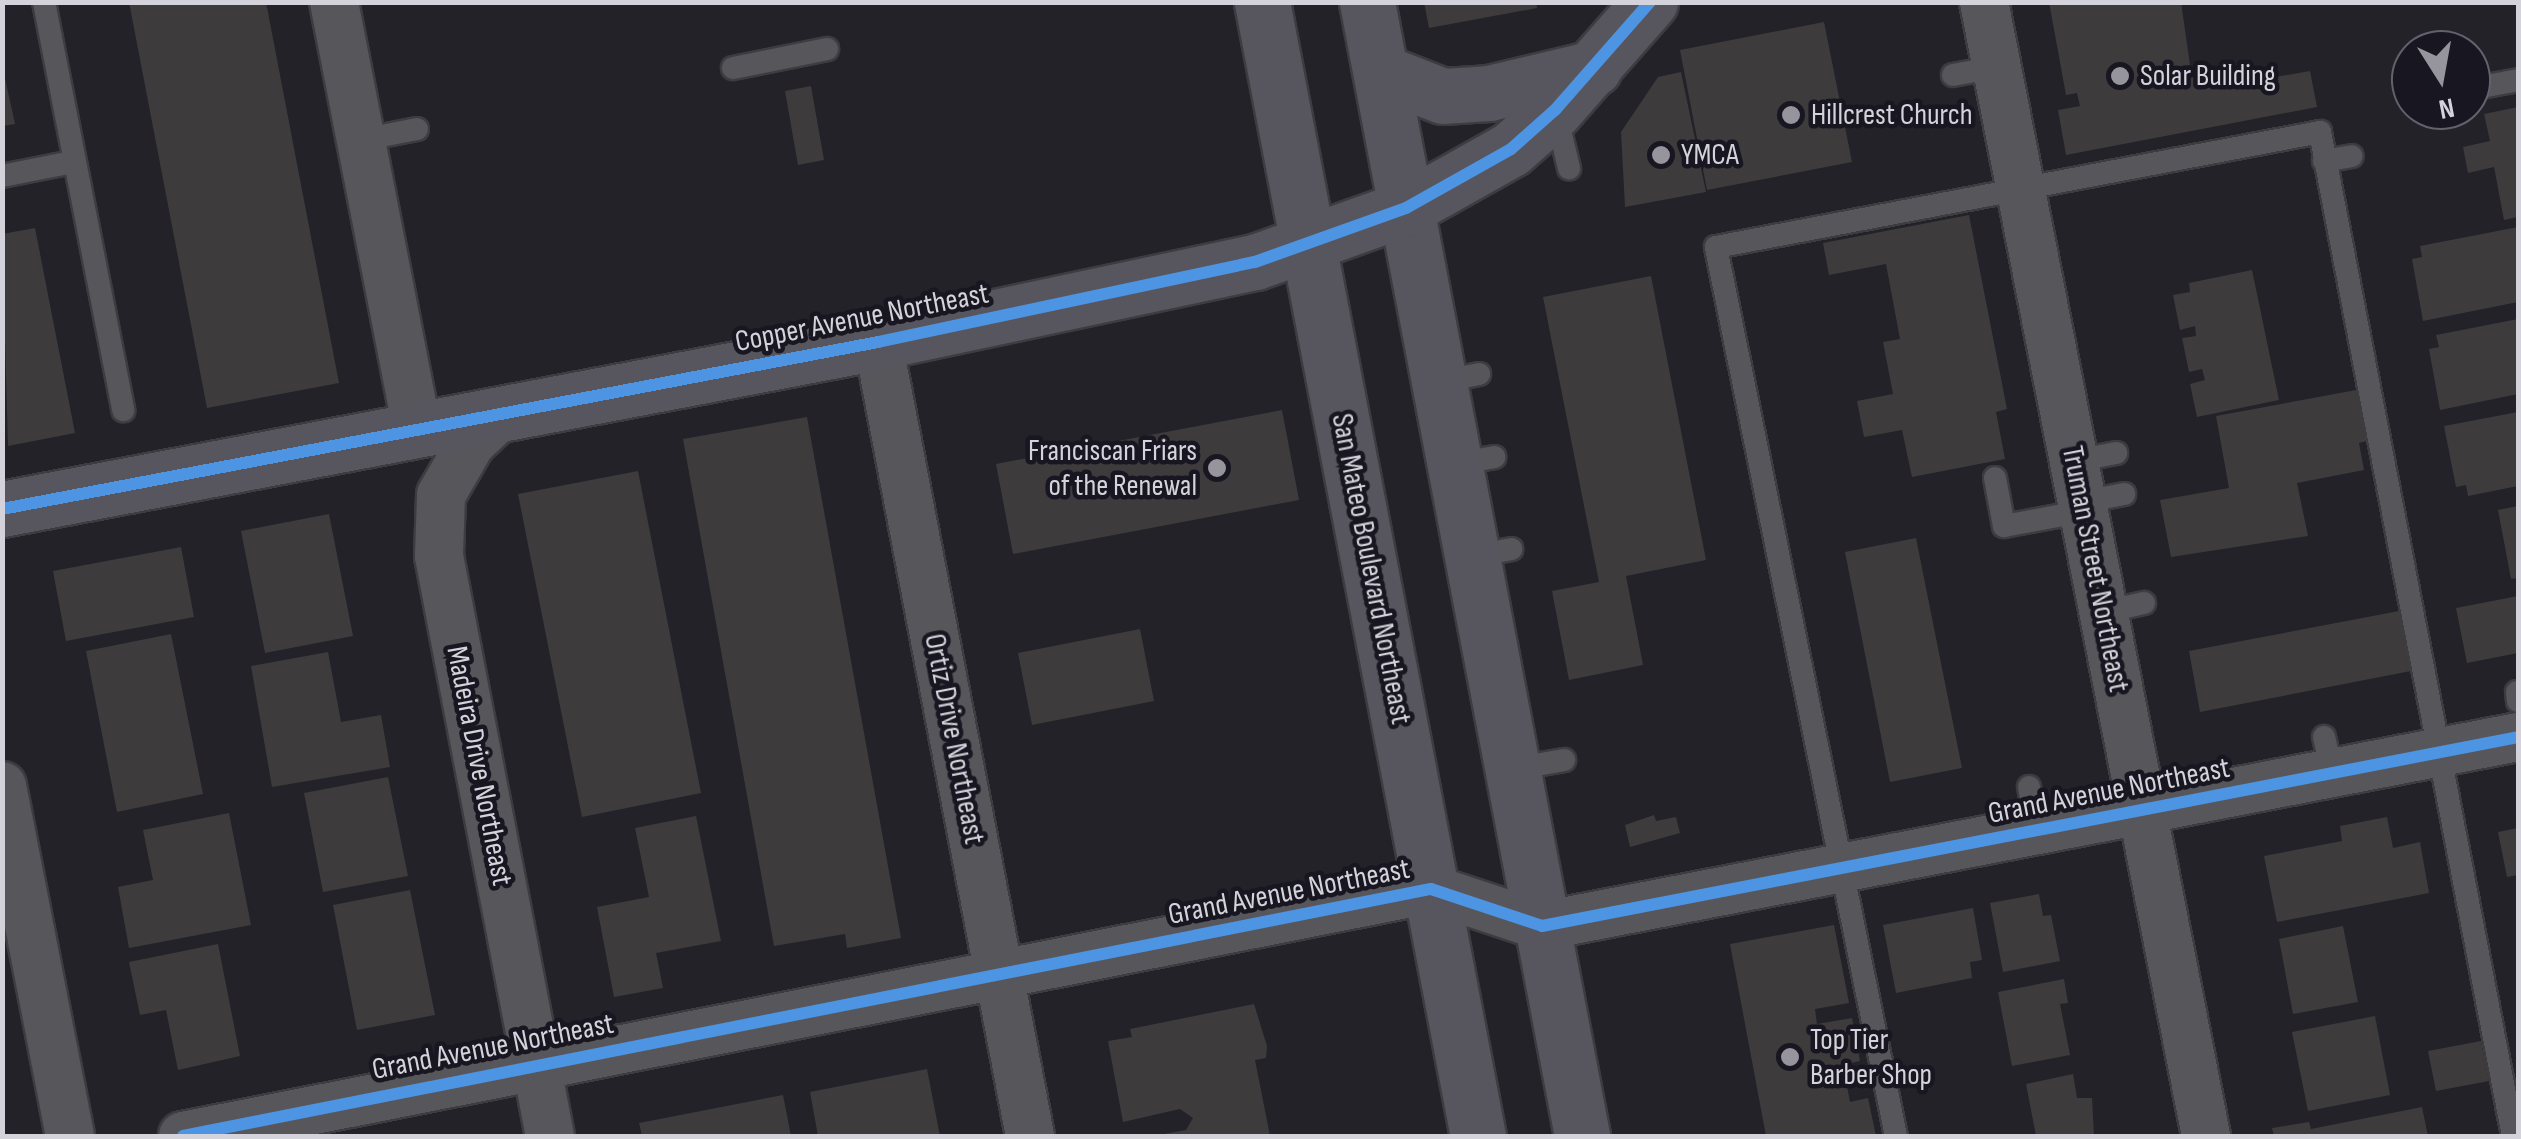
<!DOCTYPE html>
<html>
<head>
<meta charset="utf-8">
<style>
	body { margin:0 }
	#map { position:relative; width:2521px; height:1139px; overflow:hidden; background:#232228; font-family:"Sofia Sans Condensed",sans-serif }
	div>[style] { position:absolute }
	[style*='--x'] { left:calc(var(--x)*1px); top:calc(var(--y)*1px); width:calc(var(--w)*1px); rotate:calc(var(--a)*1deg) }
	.building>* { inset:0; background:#3d3b3c }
	.roads { filter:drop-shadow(2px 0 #3d3c41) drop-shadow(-2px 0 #3d3c41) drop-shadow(0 2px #3d3c41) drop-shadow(0 -2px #3d3c41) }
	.lane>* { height:22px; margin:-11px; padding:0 11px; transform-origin:11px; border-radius:11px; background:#57565a }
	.street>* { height:48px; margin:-24px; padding:0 24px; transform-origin:24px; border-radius:24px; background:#57565a }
	.secondary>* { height:55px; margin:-27.5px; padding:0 27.5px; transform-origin:27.5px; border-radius:27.5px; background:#57555d }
	.cycleway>* { height:12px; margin:-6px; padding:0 6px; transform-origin:6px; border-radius:6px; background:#4d94e3 }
	.dots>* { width:28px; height:28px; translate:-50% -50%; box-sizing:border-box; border:5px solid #181621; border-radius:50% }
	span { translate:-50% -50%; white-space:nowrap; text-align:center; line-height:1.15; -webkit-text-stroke:9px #181621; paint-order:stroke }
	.poi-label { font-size:30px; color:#d4d2da }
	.left { translate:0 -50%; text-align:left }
	.right { translate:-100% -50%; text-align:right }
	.street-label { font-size:30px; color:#d4d2da }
	.frame { position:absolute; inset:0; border:5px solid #d4d2da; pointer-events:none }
	.north { position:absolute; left:2391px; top:30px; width:100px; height:100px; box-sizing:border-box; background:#181621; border:2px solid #63616b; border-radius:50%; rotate:169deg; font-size:28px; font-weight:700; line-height:40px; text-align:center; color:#d4d2da }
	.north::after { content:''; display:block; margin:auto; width:35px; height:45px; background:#96949c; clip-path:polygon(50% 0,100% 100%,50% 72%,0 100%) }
</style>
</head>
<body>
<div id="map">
	<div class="building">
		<div style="clip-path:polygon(129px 2px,266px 2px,339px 383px,207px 408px)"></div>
		<div style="clip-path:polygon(1424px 2px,1536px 2px,1537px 8px,1429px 28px)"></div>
		<div style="clip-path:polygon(2049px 2px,2181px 2px,2190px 65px,2176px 67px,2179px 80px,2251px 67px,2253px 81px,2310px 71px,2317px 107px,2066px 155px,2058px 110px,2080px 106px,2077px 93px,2066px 95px)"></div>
		<div style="clip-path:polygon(1824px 22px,1852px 162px,1707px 190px,1680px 50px)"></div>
		<div style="clip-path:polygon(3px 69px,15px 124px,3px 126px)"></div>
		<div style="clip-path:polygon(1681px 72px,1706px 192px,1625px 207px,1621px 132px,1658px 77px)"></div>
		<div style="clip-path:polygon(811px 86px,824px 160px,798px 165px,785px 91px)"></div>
		<div style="clip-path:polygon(2518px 107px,2518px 217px,2504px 220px,2494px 167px,2468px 173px,2463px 147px,2490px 141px,2484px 114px)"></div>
		<div style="clip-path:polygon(1969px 215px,2007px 409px,1996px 412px,2005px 459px,1912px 477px,1902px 430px,1864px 437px,1857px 401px,1893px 394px,1883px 342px,1900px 339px,1886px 264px,1829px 275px,1823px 243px)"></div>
		<div style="clip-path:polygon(2518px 227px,2518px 302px,2423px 321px,2412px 259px,2422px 257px,2420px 246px)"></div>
		<div style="clip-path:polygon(35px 228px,75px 433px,8px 446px,2px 234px)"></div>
		<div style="clip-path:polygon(2252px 270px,2279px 400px,2197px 417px,2190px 384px,2205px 380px,2202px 369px,2189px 372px,2182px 338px,2196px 336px,2195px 326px,2180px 330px,2173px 295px,2190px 292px,2189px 283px)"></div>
		<div style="clip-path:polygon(1651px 276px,1706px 560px,1626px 576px,1643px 665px,1569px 680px,1552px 591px,1599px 582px,1543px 297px)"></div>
		<div style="clip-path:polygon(2518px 319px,2518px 394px,2440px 410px,2429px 349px,2439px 347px,2436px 335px)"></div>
		<div style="clip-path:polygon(2356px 390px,2367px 441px,2359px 443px,2364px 470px,2297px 483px,2308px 536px,2171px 557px,2160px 500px,2229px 488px,2216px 416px)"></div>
		<div style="clip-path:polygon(1282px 410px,1299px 500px,1013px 554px,996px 464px)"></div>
		<div style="clip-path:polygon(2518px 412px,2518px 486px,2468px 496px,2466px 485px,2456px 487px,2444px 426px)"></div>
		<div style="clip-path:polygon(807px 417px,901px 938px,847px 948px,845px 934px,774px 946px,683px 439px)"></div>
		<div style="clip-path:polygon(638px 471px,701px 793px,582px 817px,518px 494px)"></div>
		<div style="clip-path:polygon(2518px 506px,2518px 578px,2511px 579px,2498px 510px)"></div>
		<div style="clip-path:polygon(329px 514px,353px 636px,265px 653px,241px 531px)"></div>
		<div style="clip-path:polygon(1916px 538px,1962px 768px,1890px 782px,1845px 552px)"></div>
		<div style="clip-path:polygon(181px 547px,194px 617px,66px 641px,53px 571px)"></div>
		<div style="clip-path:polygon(2518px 596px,2518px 653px,2467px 663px,2456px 608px)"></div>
		<div style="clip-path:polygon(2399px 611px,2411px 671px,2200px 712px,2189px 651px)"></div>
		<div style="clip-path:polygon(1140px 629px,1154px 701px,1032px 725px,1018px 653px)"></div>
		<div style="clip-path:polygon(171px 634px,203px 794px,117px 812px,86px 651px)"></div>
		<div style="clip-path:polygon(328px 652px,341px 722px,381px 715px,390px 767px,272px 787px,251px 666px)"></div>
		<div style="clip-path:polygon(388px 777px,408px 876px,323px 892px,304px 793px)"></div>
		<div style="clip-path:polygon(229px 813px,251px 925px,129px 948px,118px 887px,153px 880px,143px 830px)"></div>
		<div style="clip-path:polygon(1654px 815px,1656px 821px,1676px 817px,1680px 833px,1630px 847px,1625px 825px)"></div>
		<div style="clip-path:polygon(696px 816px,721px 941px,656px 953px,663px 988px,614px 997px,597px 907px,649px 897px,635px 828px)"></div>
		<div style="clip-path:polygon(2387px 817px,2393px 848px,2420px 842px,2429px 893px,2277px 922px,2264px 856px,2342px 841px,2340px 826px)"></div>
		<div style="clip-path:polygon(2518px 828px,2518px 875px,2507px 877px,2498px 832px)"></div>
		<div style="clip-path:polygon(410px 890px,435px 1015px,357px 1030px,333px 905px)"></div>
		<div style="clip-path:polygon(2039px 894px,2043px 916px,2051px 915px,2060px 961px,2003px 972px,1990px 903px)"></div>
		<div style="clip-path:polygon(1973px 908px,1982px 960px,1970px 962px,1972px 978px,1896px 993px,1883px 925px)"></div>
		<div style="clip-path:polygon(1834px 925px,1849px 1003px,1815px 1009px,1817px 1024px,1852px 1018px,1860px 1061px,1843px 1065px,1850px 1102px,1868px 1098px,1876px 1136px,1766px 1136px,1730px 944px)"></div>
		<div style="clip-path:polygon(2343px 926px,2358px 1002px,2293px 1014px,2279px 939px)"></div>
		<div style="clip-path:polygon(218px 944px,240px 1056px,178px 1070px,166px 1010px,140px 1015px,129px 962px)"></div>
		<div style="clip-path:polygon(2064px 979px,2068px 1003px,2060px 1004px,2070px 1055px,2012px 1066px,1998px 992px)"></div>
		<div style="clip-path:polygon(1254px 1004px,1267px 1046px,1266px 1058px,1255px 1060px,1270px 1136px,1153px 1136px,1186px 1130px,1193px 1118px,1180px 1109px,1123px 1122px,1108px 1041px,1132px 1037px,1130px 1029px)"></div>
		<div style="clip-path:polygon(2375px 1016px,2390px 1095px,2308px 1111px,2292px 1032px)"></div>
		<div style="clip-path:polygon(2481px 1041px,2489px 1081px,2436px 1091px,2428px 1051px)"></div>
		<div style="clip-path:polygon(927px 1069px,940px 1136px,818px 1136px,810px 1092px)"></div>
		<div style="clip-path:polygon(2073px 1074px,2077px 1098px,2092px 1098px,2094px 1136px,2036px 1136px,2026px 1084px)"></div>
		<div style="clip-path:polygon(783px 1095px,791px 1136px,642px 1136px,639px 1123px)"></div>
		<div style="clip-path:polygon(2422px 1107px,2428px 1136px,2274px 1136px,2272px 1128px,2309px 1122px,2311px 1129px)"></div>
	</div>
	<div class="roads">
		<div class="lane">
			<div style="--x:44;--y:2;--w:416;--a:79"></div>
			<div style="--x:733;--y:68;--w:96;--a:-11.4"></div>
			<div style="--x:1953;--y:75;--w:44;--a:-10.5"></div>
			<div style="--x:2471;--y:89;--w:48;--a:-10.8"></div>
			<div style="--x:1556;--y:114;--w:56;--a:76.5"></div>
			<div style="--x:361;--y:140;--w:57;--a:-11.1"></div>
			<div style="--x:2324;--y:161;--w:28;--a:-10"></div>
			<div style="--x:2;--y:176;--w:72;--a:-11.2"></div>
			<div style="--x:1439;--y:382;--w:41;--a:-11.3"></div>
			<div style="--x:2074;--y:461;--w:43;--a:-10.8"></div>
			<div style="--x:1455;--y:464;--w:40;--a:-10"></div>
			<div style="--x:1995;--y:478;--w:49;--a:79.4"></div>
			<div style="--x:2004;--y:526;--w:81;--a:-10.6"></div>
			<div style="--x:2082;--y:502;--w:43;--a:-10.8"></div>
			<div style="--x:1472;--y:556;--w:40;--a:-10"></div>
			<div style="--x:2104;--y:612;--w:41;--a:-12.7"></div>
			<div style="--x:2517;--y:692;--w:9;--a:84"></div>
			<div style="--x:2324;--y:737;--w:37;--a:77"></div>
			<div style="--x:1513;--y:769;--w:52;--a:-10"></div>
			<div style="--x:2029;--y:787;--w:44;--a:79.5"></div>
			<div style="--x:1896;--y:1136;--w:907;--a:-101.45"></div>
			<div style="--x:1716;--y:247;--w:615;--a:-10.78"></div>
			<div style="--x:2320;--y:132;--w:1022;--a:79.12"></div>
		</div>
		<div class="street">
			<div style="--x:334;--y:2;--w:436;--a:79"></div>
			<div style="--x:1984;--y:2;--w:1156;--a:78.92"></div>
			<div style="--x:878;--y:342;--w:808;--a:79.16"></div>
			<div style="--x:502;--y:414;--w:42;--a:136.9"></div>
			<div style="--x:471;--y:443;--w:60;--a:120"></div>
			<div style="--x:441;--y:495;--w:61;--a:91.9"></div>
			<div style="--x:439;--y:556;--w:591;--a:79.17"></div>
			<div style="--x:2;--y:786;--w:357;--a:79"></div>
			<div style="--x:183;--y:1136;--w:1272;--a:-11.2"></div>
			<div style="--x:1431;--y:889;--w:117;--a:18.4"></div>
			<div style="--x:1542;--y:926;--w:994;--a:-10.96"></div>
		</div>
		<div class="secondary">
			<div style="--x:1262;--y:2;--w:1154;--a:79.22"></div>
			<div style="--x:1367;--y:2;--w:1154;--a:79.26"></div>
			<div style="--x:1381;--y:72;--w:66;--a:21.2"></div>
			<div style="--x:1443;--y:96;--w:46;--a:-3.7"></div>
			<div style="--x:1489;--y:93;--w:108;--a:-13.4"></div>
			<div style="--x:2;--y:509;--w:892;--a:-10.79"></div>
			<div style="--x:878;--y:342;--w:385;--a:-12"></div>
			<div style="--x:1255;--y:262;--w:160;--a:-19.7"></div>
			<div style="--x:1406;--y:208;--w:120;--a:-29.3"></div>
			<div style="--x:1511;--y:149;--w:59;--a:-41.6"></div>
			<div style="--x:1555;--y:110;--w:144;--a:-48.7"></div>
		</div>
	</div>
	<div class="cycleway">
		<div style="--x:2;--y:509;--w:892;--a:-10.79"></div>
		<div style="--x:878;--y:342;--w:385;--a:-12"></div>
		<div style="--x:1255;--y:262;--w:160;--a:-19.7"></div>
		<div style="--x:1406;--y:208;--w:120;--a:-29.3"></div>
		<div style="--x:1511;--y:149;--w:59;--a:-41.6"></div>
		<div style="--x:1555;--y:110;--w:144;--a:-48.7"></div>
		<div style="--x:183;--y:1136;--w:1272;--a:-11.2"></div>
		<div style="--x:1431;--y:889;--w:117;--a:18.4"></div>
		<div style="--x:1542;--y:926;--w:994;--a:-10.96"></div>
	</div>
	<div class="dots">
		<div style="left:2120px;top:76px;background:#96949c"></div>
		<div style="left:1791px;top:115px;background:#96949c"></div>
		<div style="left:1661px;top:155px;background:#96949c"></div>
		<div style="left:1217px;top:468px;background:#96949c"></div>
		<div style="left:1790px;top:1057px;background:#96949c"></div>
	</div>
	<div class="poi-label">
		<span class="left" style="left:2140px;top:76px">Solar Building</span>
		<span class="left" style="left:1811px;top:115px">Hillcrest Church</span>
		<span class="left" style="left:1681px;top:155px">YMCA</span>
		<span class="right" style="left:1197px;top:468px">Franciscan Friars<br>of the Renewal</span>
		<span class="left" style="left:1810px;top:1057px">Top Tier<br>Barber Shop</span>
	</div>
	<div class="street-label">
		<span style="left:862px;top:318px;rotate:-11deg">Copper Avenue Northeast</span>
		<span style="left:1371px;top:569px;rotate:79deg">San Mateo Boulevard Northeast</span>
		<span style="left:2095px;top:569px;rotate:79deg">Truman Street Northeast</span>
		<span style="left:954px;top:739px;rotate:79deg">Ortiz Drive Northeast</span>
		<span style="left:479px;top:766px;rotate:79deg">Madeira Drive Northeast</span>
		<span style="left:2109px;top:791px;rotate:-11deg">Grand Avenue Northeast</span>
		<span style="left:1289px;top:892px;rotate:-11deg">Grand Avenue Northeast</span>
		<span style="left:493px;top:1047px;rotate:-11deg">Grand Avenue Northeast</span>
	</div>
	<div class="frame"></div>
	<div class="north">N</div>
</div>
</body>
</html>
